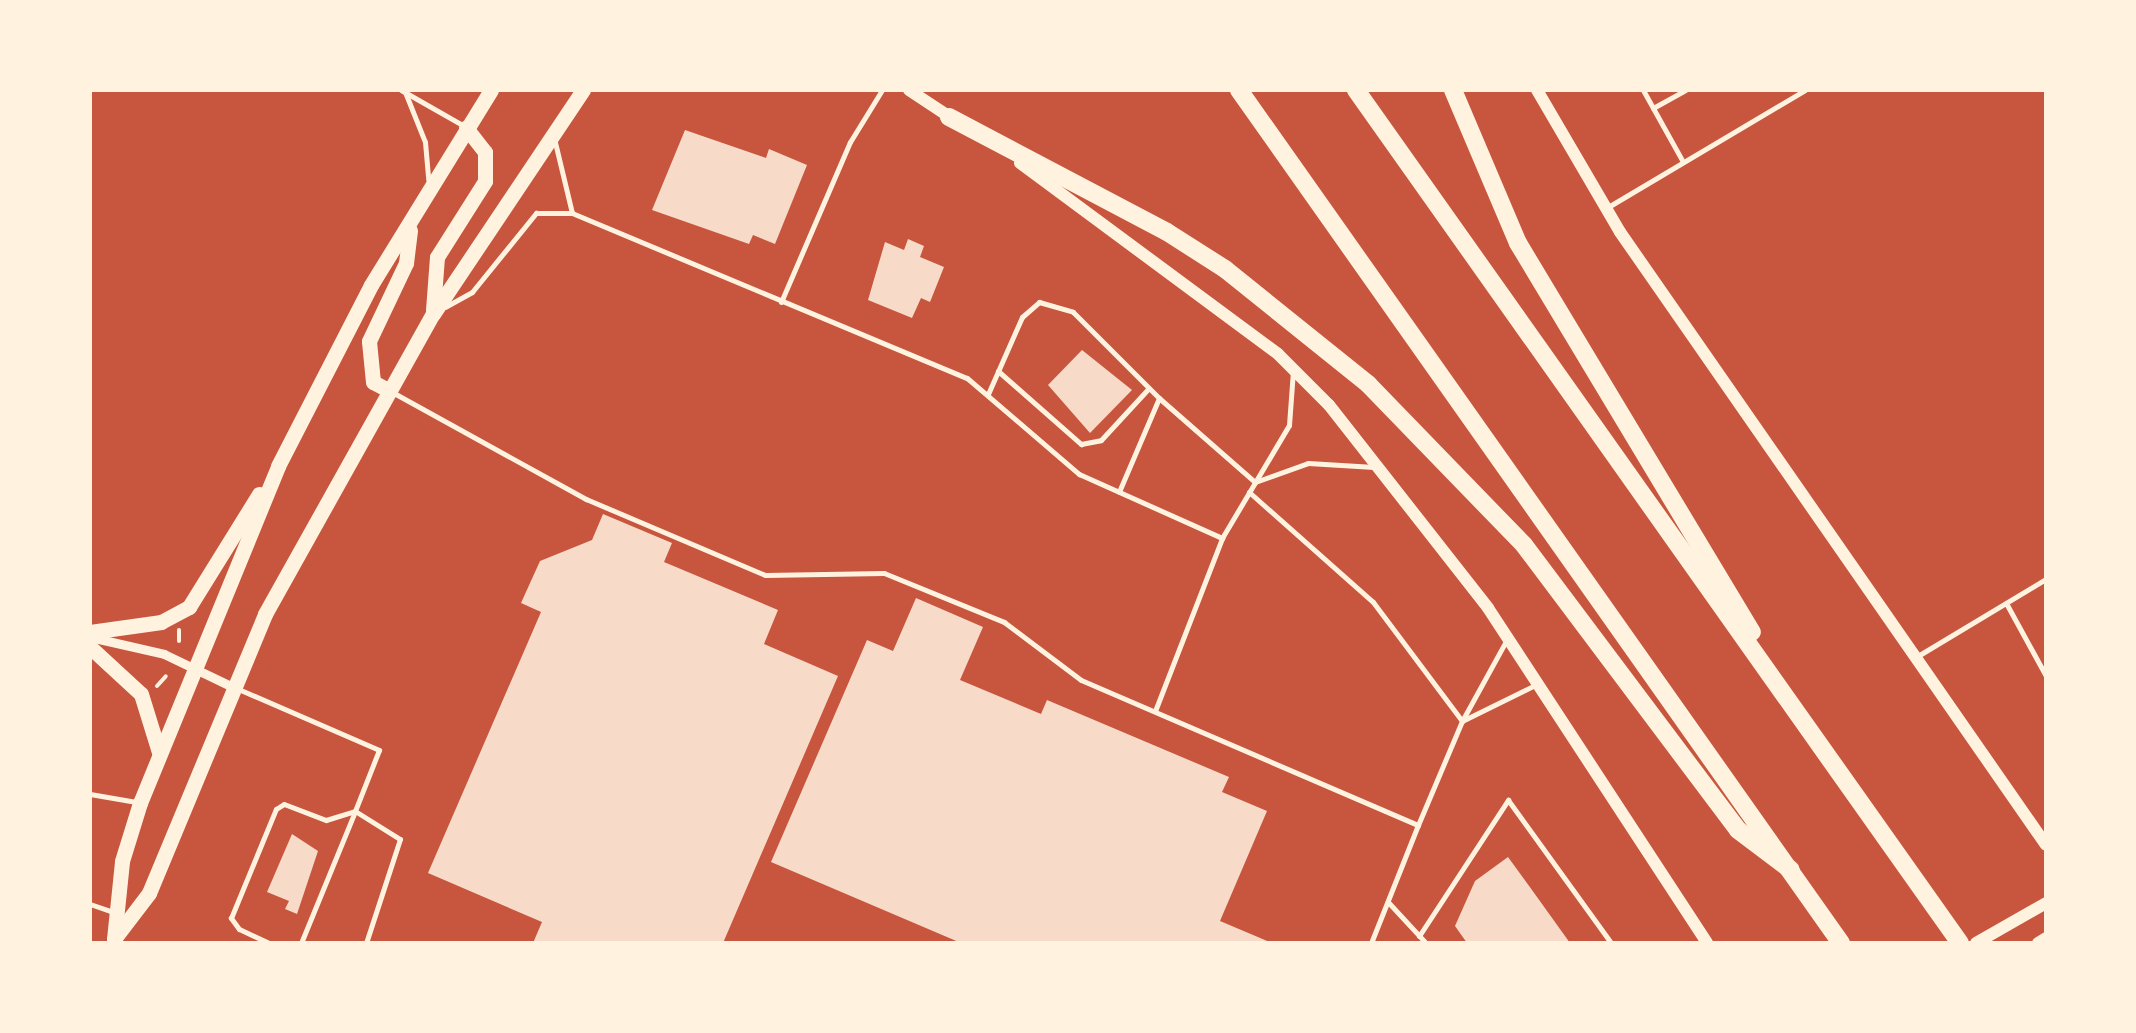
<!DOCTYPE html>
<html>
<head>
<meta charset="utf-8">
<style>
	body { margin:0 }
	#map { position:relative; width:2136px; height:1033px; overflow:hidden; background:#c8553d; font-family:"Source Serif 4",serif }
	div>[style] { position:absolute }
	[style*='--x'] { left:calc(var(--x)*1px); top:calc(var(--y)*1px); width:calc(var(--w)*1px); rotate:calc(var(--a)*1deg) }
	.building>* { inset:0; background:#f7dbc8 }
	.path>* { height:4px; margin:-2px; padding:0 2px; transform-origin:2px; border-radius:2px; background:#fff3e0 }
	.service>* { height:5px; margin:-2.5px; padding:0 2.5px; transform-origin:2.5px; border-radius:2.5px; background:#fff3e0 }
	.minor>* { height:9px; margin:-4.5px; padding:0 4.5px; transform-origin:4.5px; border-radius:4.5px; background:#fff3e0 }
	.secondary>* { height:12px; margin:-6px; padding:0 6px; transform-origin:6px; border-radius:6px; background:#fff3e0 }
	.primary>* { height:15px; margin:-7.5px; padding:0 7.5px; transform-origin:7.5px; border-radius:7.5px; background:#fff3e0 }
	.motorway>* { height:18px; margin:-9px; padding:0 9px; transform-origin:9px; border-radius:9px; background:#fff3e0 }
	span { translate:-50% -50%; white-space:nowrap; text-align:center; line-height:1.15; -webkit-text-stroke:8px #fff3e0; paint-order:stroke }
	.frame { position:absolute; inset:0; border:92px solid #fff3e0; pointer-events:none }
</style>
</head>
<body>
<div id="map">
	<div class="building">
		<div style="clip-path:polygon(685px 130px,766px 158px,769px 149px,807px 165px,775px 244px,753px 235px,749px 244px,652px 210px)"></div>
		<div style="clip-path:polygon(908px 239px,924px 246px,920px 257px,944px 267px,930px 302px,921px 298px,912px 318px,868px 300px,885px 242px,904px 250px)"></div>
		<div style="clip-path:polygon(1082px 350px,1132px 390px,1090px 433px,1048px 385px)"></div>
		<div style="clip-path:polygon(603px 514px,672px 543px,664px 562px,778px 610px,764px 644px,838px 676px,723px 943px,533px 943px,542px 922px,428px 873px,541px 612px,521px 603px,540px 561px,592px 540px)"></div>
		<div style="clip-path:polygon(916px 598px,983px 627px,960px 680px,1041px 714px,1047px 700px,1229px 777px,1222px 792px,1267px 811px,1220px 921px,1272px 943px,961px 943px,771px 862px,867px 640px,893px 651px)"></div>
		<div style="clip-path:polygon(292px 834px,318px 851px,297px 914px,285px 909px,289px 901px,267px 892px)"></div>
		<div style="clip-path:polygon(1508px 857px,1532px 890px,1570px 943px,1467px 943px,1455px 926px,1475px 881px)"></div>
	</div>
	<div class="path">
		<div style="--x:179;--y:630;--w:11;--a:90"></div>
		<div style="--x:157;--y:686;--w:13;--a:-48"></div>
	</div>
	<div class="service">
		<div style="--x:401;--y:90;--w:73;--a:29.7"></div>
		<div style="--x:1643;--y:90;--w:82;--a:60.9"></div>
		<div style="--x:405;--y:92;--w:54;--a:68.2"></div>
		<div style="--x:425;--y:142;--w:38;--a:85"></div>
		<div style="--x:1653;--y:108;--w:37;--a:-29"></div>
		<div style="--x:554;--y:138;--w:77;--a:76.5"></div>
		<div style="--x:1608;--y:207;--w:229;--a:-30.7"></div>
		<div style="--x:781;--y:302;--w:174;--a:-66.7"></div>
		<div style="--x:850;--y:142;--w:61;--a:-58.4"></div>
		<div style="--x:445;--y:307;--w:31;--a:-29"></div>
		<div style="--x:472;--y:292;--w:102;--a:-51"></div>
		<div style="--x:536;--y:213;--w:36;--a:0"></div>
		<div style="--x:572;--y:213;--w:428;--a:22.7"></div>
		<div style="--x:967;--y:378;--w:148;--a:40.6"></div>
		<div style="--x:1079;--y:474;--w:157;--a:24.1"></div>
		<div style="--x:998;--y:371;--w:111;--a:41.3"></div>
		<div style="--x:1081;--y:444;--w:20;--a:-11"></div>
		<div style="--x:1101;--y:440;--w:69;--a:-47.3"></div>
		<div style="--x:392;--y:392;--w:222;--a:28.9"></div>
		<div style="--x:586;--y:499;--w:194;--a:23"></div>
		<div style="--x:765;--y:575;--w:119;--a:-1"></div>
		<div style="--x:884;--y:573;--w:130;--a:22.2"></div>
		<div style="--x:1004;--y:622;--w:96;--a:37"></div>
		<div style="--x:1081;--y:680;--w:367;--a:23.3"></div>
		<div style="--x:1418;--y:825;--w:113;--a:-67.1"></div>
		<div style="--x:1462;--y:721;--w:94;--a:-61.2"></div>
		<div style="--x:988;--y:394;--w:84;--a:-66.2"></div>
		<div style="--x:1022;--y:317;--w:23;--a:-41"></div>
		<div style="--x:1039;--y:302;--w:35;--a:16"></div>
		<div style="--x:1073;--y:312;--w:122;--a:45"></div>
		<div style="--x:1159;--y:398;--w:102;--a:113.1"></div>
		<div style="--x:1159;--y:398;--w:128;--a:41.2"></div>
		<div style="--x:1258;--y:481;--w:53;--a:-19.8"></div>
		<div style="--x:1308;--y:463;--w:66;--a:3.5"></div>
		<div style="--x:1249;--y:492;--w:166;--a:41.6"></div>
		<div style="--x:1373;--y:602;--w:149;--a:53.2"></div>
		<div style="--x:2006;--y:603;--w:83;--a:61.3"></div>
		<div style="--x:1916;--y:657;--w:152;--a:-31"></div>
		<div style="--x:236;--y:688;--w:156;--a:23.4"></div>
		<div style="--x:379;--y:750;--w:66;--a:111.5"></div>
		<div style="--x:355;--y:811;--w:53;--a:31.9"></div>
		<div style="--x:400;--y:839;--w:109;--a:108.1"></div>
		<div style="--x:1155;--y:711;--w:186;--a:-68.8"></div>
		<div style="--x:1222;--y:538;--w:131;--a:-59.3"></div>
		<div style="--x:1289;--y:425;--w:54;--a:-85.8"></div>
		<div style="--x:1464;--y:720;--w:79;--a:-26.2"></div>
		<div style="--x:90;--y:794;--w:47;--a:9.9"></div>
		<div style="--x:1388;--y:902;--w:56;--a:47.2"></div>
		<div style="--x:90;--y:904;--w:28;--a:19"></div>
		<div style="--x:1419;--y:936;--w:163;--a:-56.8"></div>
		<div style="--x:1508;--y:800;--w:176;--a:54.2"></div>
		<div style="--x:269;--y:943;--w:33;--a:-155"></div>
		<div style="--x:239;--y:929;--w:14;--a:-126"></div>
		<div style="--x:231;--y:918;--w:118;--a:-67.6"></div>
		<div style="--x:276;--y:809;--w:9;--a:-32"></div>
		<div style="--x:284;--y:804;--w:45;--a:20.9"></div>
		<div style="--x:326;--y:820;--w:30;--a:-17"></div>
		<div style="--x:301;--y:943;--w:139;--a:-67.7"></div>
		<div style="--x:1371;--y:943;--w:127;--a:-68.3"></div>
	</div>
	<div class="minor">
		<div style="--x:90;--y:637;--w:76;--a:12.9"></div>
		<div style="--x:164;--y:654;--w:76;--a:25.6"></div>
	</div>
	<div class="secondary">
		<div style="--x:909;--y:90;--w:53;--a:33.4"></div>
		<div style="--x:1537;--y:90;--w:164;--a:59.7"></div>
		<div style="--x:1620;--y:232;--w:746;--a:55.2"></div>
		<div style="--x:1020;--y:163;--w:321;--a:36.5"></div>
		<div style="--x:1278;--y:354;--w:72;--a:45"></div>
		<div style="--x:1329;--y:405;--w:258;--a:51.9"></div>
		<div style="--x:1488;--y:608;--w:400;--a:56.8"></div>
		<div style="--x:1976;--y:943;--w:81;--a:-29.7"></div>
		<div style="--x:2038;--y:943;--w:9;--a:-32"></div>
	</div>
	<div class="primary">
		<div style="--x:433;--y:310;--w:53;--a:-85.7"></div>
		<div style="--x:437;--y:257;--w:90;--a:-57.7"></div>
		<div style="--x:485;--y:181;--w:29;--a:-90"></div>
		<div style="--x:485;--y:152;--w:31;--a:-128"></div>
		<div style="--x:390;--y:391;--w:19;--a:-152"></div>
		<div style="--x:373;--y:382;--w:41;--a:-95.6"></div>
		<div style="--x:369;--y:341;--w:86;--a:-64.6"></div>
		<div style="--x:406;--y:263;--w:33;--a:-83"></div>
		<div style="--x:90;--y:632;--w:72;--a:-8"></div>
		<div style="--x:161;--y:622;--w:32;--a:-28"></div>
		<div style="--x:189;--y:607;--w:133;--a:-58.2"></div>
		<div style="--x:90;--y:647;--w:69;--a:42.7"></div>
		<div style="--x:141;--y:694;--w:61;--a:72.8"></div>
		<div style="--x:114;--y:939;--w:58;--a:-52.7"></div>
		<div style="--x:149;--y:893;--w:302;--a:-67.4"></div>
		<div style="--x:265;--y:614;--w:344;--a:-60.8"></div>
		<div style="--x:433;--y:314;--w:270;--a:-56.2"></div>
		<div style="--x:114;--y:939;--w:78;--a:-84.1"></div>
		<div style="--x:122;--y:861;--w:61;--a:-72.8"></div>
		<div style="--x:140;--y:803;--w:364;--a:-67.7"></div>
		<div style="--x:278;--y:466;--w:203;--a:-62.8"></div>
		<div style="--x:371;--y:285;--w:229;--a:-58.4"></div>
	</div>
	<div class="motorway">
		<div style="--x:1239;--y:90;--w:1044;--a:54.79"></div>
		<div style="--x:1356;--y:90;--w:1045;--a:54.7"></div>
		<div style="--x:1453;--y:90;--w:166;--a:67"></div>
		<div style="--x:1518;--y:243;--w:454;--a:59"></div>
		<div style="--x:949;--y:117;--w:246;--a:27.8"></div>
		<div style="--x:1167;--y:232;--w:69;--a:32.5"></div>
		<div style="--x:1225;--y:269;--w:184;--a:38.8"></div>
		<div style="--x:1368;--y:384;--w:224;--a:45.9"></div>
		<div style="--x:1524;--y:545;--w:356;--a:53.1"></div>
		<div style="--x:1738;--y:830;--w:66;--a:37"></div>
	</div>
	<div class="frame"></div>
</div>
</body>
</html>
